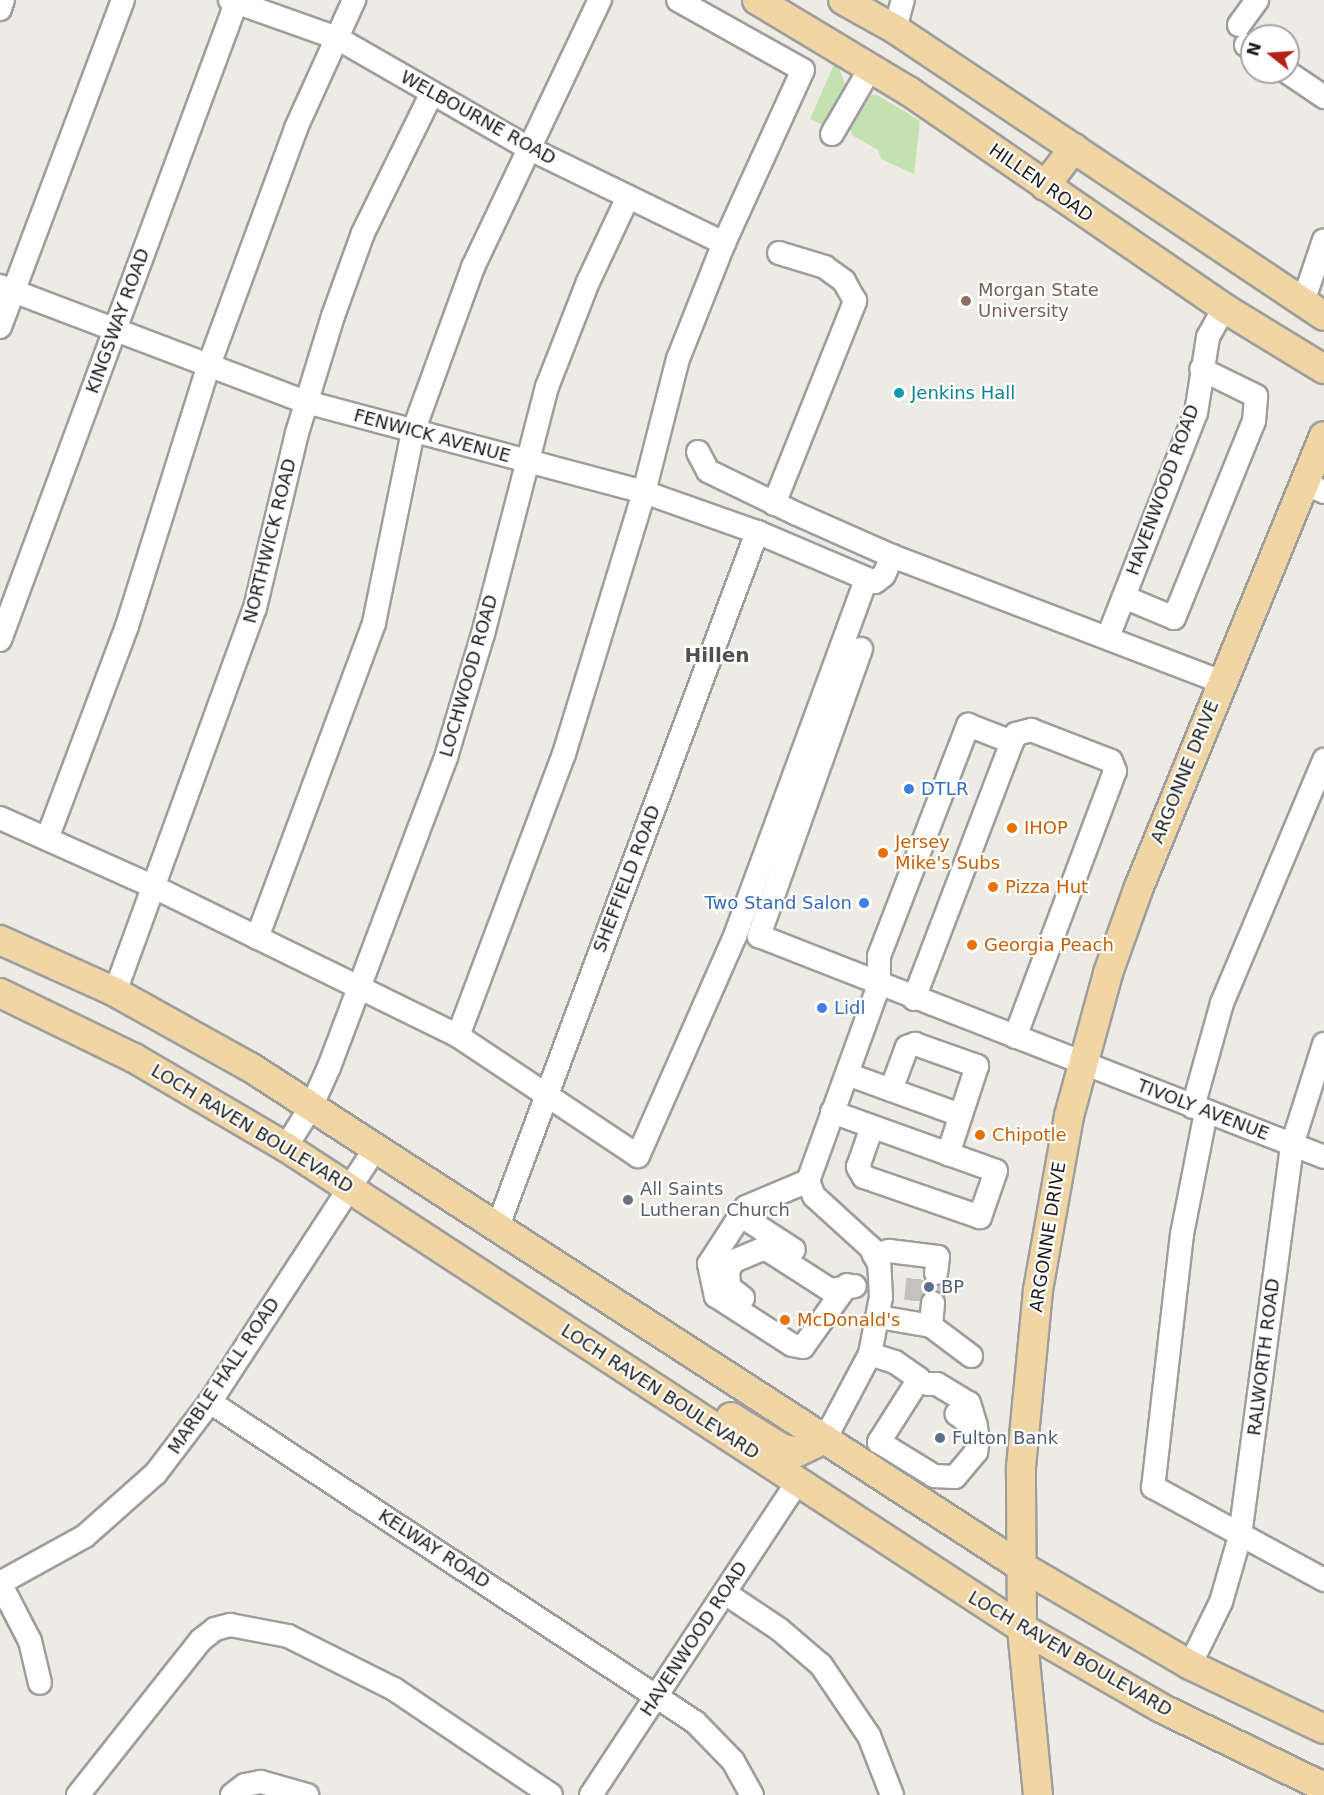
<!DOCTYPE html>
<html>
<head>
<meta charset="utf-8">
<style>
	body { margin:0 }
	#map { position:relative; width:1324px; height:1795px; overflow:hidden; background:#edebe4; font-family:"DejaVu Sans",sans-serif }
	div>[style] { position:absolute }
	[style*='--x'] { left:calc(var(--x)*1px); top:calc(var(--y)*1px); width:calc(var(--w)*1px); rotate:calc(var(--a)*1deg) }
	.grass>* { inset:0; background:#c4e2af }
	.minor-tunnel>* { height:22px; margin-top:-11px; transform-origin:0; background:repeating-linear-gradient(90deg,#c3c2bc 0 22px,transparent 0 33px) }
	.roads { filter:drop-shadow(2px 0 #9e9e9e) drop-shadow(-2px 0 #9e9e9e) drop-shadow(0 2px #9e9e9e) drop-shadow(0 -2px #9e9e9e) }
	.minor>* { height:22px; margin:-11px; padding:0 11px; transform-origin:11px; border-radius:11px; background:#fff }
	.major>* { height:28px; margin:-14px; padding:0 14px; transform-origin:14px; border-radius:14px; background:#f1d6a5 }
	.dots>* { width:16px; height:16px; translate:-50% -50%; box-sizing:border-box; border:3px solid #fff; border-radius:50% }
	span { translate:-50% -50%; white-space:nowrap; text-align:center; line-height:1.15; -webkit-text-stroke:4.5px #fff; paint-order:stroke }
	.street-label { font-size:18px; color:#1d1d1d }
	.education-label { font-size:18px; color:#785e54 }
	.left { translate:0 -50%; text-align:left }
	.culture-label { font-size:18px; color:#0d838f }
	.shop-label { font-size:18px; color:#366cbe }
	.right { translate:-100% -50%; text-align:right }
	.food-label { font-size:18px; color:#c56008 }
	.worship-label { font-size:18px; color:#5b616d }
	.service-label { font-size:18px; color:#4e5e75 }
	.neighbourhood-label { font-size:20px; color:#505050; font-weight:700 }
	.north { position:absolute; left:1240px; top:24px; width:60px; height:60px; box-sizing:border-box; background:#fff; border:2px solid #a5a5a5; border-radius:50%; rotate:287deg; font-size:16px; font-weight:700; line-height:24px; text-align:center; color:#1d1d1d }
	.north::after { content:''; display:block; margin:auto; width:21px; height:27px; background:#b42116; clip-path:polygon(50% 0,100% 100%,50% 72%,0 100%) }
</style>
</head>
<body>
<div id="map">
	<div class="grass">
		<div style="clip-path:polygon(836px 60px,845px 84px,823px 125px,810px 119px)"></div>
		<div style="clip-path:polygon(865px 95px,877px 95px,920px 121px,914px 174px,881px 159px,878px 150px,852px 135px,850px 129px)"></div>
	</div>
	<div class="minor-tunnel">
		<div style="--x:915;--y:1301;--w:30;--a:-84"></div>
		<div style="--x:933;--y:1303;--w:30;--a:-84"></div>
	</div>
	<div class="roads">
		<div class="minor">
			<div style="--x:230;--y:0;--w:114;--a:19.6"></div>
			<div style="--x:337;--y:38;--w:220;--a:29.9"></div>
			<div style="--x:528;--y:148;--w:218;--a:25.9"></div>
			<div style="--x:0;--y:9;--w:9;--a:-72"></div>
			<div style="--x:1239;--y:25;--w:31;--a:-54"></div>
			<div style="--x:895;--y:29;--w:30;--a:-75"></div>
			<div style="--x:1246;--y:45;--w:7;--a:34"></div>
			<div style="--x:1287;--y:72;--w:45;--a:34"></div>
			<div style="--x:832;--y:134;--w:78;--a:-59.8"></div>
			<div style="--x:0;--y:286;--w:327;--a:20.8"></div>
			<div style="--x:306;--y:402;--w:350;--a:14.9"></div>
			<div style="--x:644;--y:492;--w:120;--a:19.5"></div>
			<div style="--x:757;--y:532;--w:128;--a:23"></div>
			<div style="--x:875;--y:582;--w:11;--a:-38"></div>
			<div style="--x:884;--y:575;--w:21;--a:-67"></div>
			<div style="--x:1303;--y:302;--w:65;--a:-71.3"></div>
			<div style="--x:0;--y:327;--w:349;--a:-69.4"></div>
			<div style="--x:698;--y:452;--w:21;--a:62"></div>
			<div style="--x:708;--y:471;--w:99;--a:25.8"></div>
			<div style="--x:797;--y:514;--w:104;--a:23.9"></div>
			<div style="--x:892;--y:556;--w:353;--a:20.9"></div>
			<div style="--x:1304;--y:483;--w:22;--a:24"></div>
			<div style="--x:774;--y:504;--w:219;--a:-68.2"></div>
			<div style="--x:855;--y:301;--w:23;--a:-119"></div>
			<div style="--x:844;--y:281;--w:24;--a:-144"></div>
			<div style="--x:825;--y:267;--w:48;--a:-163.1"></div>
			<div style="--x:1124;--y:597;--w:54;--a:22.8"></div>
			<div style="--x:1174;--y:618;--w:213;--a:-67.9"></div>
			<div style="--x:1254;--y:421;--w:25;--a:-85"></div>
			<div style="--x:1256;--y:396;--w:61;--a:-153.9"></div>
			<div style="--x:1108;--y:637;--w:241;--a:-68.6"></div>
			<div style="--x:1196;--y:413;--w:77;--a:-81"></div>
			<div style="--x:1208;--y:337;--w:33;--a:-61"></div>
			<div style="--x:0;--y:640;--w:679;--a:-69.67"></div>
			<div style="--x:861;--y:649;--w:305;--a:109.6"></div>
			<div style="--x:759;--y:936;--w:607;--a:21.36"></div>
			<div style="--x:1012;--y:742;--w:9;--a:-63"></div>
			<div style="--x:1016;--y:734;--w:16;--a:-15"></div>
			<div style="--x:1031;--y:730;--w:86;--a:21.2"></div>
			<div style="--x:1111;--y:761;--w:11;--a:68"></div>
			<div style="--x:1115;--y:771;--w:284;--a:110.6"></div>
			<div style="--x:0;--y:818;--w:169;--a:24.1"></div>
			<div style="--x:154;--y:887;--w:339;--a:26.1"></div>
			<div style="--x:458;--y:1036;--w:216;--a:33.7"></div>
			<div style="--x:638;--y:1156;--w:240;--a:-66.2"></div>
			<div style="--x:735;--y:936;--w:380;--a:-69.8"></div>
			<div style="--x:47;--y:839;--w:228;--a:-69.4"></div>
			<div style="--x:127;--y:626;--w:274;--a:-72.6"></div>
			<div style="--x:209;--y:365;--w:252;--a:-69.8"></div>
			<div style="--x:296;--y:128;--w:141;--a:-65.6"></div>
			<div style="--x:257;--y:938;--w:336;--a:-69.6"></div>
			<div style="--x:374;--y:623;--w:195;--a:-78.5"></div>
			<div style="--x:413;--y:432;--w:176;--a:-70"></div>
			<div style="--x:473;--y:267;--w:296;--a:-64.6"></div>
			<div style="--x:115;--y:992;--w:409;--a:-70"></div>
			<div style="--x:255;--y:608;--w:180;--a:-76.5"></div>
			<div style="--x:297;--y:433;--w:122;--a:-72.9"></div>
			<div style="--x:333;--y:316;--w:88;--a:-70.1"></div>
			<div style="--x:363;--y:233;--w:156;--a:-63.8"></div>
			<div style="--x:458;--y:1036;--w:301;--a:-69.4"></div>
			<div style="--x:564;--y:754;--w:274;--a:-73"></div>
			<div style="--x:644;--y:492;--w:137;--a:-75.7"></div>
			<div style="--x:678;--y:359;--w:125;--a:-68.4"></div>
			<div style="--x:724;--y:243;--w:190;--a:-65.5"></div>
			<div style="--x:803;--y:70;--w:143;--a:-150.8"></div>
			<div style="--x:847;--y:1074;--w:120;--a:19.9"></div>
			<div style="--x:891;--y:1090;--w:46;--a:-69.6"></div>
			<div style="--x:907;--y:1047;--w:9;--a:-21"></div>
			<div style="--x:915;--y:1044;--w:66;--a:19.5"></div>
			<div style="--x:977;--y:1066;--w:93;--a:108.2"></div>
			<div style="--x:1193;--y:1107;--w:108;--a:-74.4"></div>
			<div style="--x:1222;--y:1003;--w:264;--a:-67.2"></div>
			<div style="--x:832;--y:1112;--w:174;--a:19.8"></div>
			<div style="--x:996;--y:1171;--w:49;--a:109.2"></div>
			<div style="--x:980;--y:1217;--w:123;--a:-161"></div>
			<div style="--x:864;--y:1177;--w:12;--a:-121"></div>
			<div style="--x:858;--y:1167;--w:42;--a:-70.7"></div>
			<div style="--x:1206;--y:1112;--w:124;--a:101.1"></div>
			<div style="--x:1182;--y:1234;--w:255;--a:96.5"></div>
			<div style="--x:1153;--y:1487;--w:195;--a:28.5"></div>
			<div style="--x:286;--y:1147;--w:49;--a:-58.2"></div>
			<div style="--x:312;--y:1105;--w:42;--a:-65.9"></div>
			<div style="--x:329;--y:1067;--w:331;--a:-69.3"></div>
			<div style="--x:446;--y:757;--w:128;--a:-73.3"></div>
			<div style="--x:483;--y:634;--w:255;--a:-75.5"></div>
			<div style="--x:547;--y:387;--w:113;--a:-68.7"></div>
			<div style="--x:588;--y:282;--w:94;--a:-64.8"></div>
			<div style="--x:808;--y:1181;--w:67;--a:157.2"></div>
			<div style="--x:746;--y:1207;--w:68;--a:123"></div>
			<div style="--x:709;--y:1264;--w:33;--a:78"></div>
			<div style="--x:716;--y:1296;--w:90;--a:32.8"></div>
			<div style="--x:792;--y:1345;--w:11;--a:10"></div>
			<div style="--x:803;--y:1347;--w:76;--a:-54.6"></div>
			<div style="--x:740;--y:1215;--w:64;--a:32.9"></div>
			<div style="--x:498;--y:1226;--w:741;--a:-69.53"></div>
			<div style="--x:874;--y:1255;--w:16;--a:-15"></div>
			<div style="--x:889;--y:1251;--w:49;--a:7"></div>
			<div style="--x:938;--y:1257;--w:16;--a:97"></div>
			<div style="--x:743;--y:1298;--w:18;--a:-142"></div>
			<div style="--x:729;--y:1287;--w:17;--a:-93"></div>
			<div style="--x:728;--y:1270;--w:11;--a:-56"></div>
			<div style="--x:734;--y:1261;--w:28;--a:-23"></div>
			<div style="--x:760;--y:1250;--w:8;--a:0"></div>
			<div style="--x:768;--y:1250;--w:74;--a:32.8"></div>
			<div style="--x:830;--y:1290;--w:25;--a:-9"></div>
			<div style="--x:879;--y:1317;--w:53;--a:9.8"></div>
			<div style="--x:931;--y:1326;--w:23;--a:-85"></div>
			<div style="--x:931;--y:1326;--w:50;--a:36.9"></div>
			<div style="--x:870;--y:1354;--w:26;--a:18"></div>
			<div style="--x:895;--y:1362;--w:29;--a:35"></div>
			<div style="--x:919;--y:1379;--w:75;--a:122.4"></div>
			<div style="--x:879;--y:1442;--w:65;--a:31.7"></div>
			<div style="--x:934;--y:1476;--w:21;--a:3"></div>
			<div style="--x:955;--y:1477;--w:33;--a:-50"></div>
			<div style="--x:976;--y:1452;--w:13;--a:-81"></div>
			<div style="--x:978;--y:1439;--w:11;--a:-100"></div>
			<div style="--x:976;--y:1428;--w:24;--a:-144"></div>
			<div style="--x:928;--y:1384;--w:9;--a:0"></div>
			<div style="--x:937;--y:1384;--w:37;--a:31"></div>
			<div style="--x:969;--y:1403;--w:24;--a:73"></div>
			<div style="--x:210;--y:1402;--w:581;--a:33.42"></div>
			<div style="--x:695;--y:1722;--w:54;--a:45.7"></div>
			<div style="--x:733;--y:1761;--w:39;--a:61"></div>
			<div style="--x:825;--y:1439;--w:96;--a:-62.1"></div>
			<div style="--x:870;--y:1354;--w:58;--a:-79.1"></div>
			<div style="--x:881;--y:1297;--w:33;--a:-93"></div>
			<div style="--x:879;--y:1264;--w:18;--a:-117"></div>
			<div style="--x:871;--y:1248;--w:77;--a:-137.6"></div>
			<div style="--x:814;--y:1196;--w:16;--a:-112"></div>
			<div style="--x:808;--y:1181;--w:208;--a:-70.1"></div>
			<div style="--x:879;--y:985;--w:29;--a:-90"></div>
			<div style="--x:879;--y:956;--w:248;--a:-68.9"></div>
			<div style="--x:968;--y:725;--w:47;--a:21.1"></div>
			<div style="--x:1012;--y:742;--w:275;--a:110.9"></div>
			<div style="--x:0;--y:1583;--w:97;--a:-28.9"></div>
			<div style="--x:85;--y:1536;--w:95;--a:-41.6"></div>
			<div style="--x:156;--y:1473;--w:89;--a:-52.7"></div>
			<div style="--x:210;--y:1402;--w:304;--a:-56.9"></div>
			<div style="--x:0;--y:1583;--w:65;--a:62.7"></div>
			<div style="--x:30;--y:1641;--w:43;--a:76.6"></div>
			<div style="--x:725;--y:1593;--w:65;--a:33.7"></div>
			<div style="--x:779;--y:1629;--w:55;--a:40.6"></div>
			<div style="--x:821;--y:1665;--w:86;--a:55.9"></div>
			<div style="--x:869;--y:1736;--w:63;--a:68.7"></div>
			<div style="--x:1190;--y:1665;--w:70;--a:-63.8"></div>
			<div style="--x:1221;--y:1602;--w:69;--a:-73.9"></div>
			<div style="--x:1240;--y:1536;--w:394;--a:-82.4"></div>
			<div style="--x:1292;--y:1145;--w:106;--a:-72.4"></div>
			<div style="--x:78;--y:1795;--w:198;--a:-51.6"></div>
			<div style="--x:201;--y:1640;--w:18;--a:-38"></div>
			<div style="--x:215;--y:1629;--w:16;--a:-15"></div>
			<div style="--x:230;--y:1625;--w:59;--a:10.7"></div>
			<div style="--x:288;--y:1636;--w:119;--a:26.6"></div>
			<div style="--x:394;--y:1689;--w:189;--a:34"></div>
			<div style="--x:232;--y:1795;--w:16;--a:-38"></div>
			<div style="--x:245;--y:1785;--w:16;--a:-11"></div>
			<div style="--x:261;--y:1782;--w:48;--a:15.8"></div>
			<div style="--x:591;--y:1795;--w:374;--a:-56.6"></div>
		</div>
		<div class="major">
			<div style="--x:757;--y:0;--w:179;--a:31"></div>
			<div style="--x:910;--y:92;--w:381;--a:34.5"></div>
			<div style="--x:1224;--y:308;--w:117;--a:31.4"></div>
			<div style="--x:843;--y:0;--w:60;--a:29.1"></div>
			<div style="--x:895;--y:29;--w:516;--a:33.78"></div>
			<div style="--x:1045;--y:186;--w:48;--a:-52.7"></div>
			<div style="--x:0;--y:940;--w:126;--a:24.3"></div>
			<div style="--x:115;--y:992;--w:154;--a:29.1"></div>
			<div style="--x:250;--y:1067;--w:916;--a:32.93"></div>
			<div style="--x:1019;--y:1565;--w:198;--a:30.3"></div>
			<div style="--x:1190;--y:1665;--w:148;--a:25.5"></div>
			<div style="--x:0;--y:993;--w:149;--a:25.9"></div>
			<div style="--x:134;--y:1058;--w:176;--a:30.4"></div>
			<div style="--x:286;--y:1147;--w:879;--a:33.17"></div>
			<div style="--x:1022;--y:1628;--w:160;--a:29.9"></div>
			<div style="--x:1161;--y:1708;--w:181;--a:25.9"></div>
			<div style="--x:731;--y:1417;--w:61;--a:31.6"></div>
			<div style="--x:783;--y:1449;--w:15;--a:11"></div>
			<div style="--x:798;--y:1452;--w:30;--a:-26"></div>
			<div style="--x:1038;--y:1795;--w:168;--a:-95.5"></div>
			<div style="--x:1022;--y:1628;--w:161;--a:-90.4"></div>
			<div style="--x:1021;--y:1467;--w:178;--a:-84.5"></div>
			<div style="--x:1038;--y:1290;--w:177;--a:-79.9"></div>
			<div style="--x:1069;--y:1116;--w:148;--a:-74.7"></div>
			<div style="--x:1108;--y:973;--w:91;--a:-70.2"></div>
			<div style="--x:1139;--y:887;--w:487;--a:-67.7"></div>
		</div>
	</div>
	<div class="dots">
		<div style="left:966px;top:301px;background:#8d6e63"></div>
		<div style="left:899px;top:393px;background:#0f9aa8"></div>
		<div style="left:909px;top:789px;background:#3f7fe0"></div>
		<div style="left:1012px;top:828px;background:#e8710a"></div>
		<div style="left:883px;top:853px;background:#e8710a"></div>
		<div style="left:993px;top:887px;background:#e8710a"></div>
		<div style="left:864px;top:903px;background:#3f7fe0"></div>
		<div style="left:972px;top:945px;background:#e8710a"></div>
		<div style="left:822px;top:1008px;background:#3f7fe0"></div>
		<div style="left:980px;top:1135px;background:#e8710a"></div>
		<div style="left:628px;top:1200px;background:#6b7280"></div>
		<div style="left:929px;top:1287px;background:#5c6f8a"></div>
		<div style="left:785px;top:1320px;background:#e8710a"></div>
		<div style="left:940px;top:1438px;background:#5c6f8a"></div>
	</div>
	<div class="street-label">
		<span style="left:478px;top:118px;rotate:29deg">WELBOURNE ROAD</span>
		<span style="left:1041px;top:183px;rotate:35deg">HILLEN ROAD</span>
		<span style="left:118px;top:321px;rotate:-70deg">KINGSWAY ROAD</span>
		<span style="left:432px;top:436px;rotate:15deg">FENWICK AVENUE</span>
		<span style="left:1163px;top:490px;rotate:-70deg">HAVENWOOD ROAD</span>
		<span style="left:270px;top:541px;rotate:-76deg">NORTHWICK ROAD</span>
		<span style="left:469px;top:676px;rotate:-74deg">LOCHWOOD ROAD</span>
		<span style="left:1185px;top:772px;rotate:-68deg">ARGONNE DRIVE</span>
		<span style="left:627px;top:879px;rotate:-69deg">SHEFFIELD ROAD</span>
		<span style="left:1203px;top:1110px;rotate:21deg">TIVOLY AVENUE</span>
		<span style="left:252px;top:1129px;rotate:31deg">LOCH RAVEN BOULEVARD</span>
		<span style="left:1048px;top:1237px;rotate:-81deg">ARGONNE DRIVE</span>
		<span style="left:1264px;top:1357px;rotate:-83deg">RALWORTH ROAD</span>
		<span style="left:224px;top:1376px;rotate:-56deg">MARBLE HALL ROAD</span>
		<span style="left:660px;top:1392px;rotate:33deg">LOCH RAVEN BOULEVARD</span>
		<span style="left:434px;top:1549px;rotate:33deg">KELWAY ROAD</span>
		<span style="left:694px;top:1639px;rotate:-57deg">HAVENWOOD ROAD</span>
		<span style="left:1070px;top:1654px;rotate:30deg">LOCH RAVEN BOULEVARD</span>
	</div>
	<div class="education-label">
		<span class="left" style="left:978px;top:301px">Morgan State<br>University</span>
	</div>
	<div class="culture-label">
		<span class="left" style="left:911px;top:393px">Jenkins Hall</span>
	</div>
	<div class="shop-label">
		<span class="left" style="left:921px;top:789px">DTLR</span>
		<span class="right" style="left:852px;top:903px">Two Stand Salon</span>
		<span class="left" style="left:834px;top:1008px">Lidl</span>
	</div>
	<div class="food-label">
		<span class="left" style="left:1024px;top:828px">IHOP</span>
		<span class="left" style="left:895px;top:853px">Jersey<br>Mike's Subs</span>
		<span class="left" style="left:1005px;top:887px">Pizza Hut</span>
		<span class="left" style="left:984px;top:945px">Georgia Peach</span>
		<span class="left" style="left:992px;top:1135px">Chipotle</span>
		<span class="left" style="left:797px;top:1320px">McDonald's</span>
	</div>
	<div class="worship-label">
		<span class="left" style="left:640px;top:1200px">All Saints<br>Lutheran Church</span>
	</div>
	<div class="service-label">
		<span class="left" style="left:941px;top:1287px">BP</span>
		<span class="left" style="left:952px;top:1438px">Fulton Bank</span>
	</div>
	<div class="neighbourhood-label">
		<span style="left:717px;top:655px">Hillen</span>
	</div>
	<div class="north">N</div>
</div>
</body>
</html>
